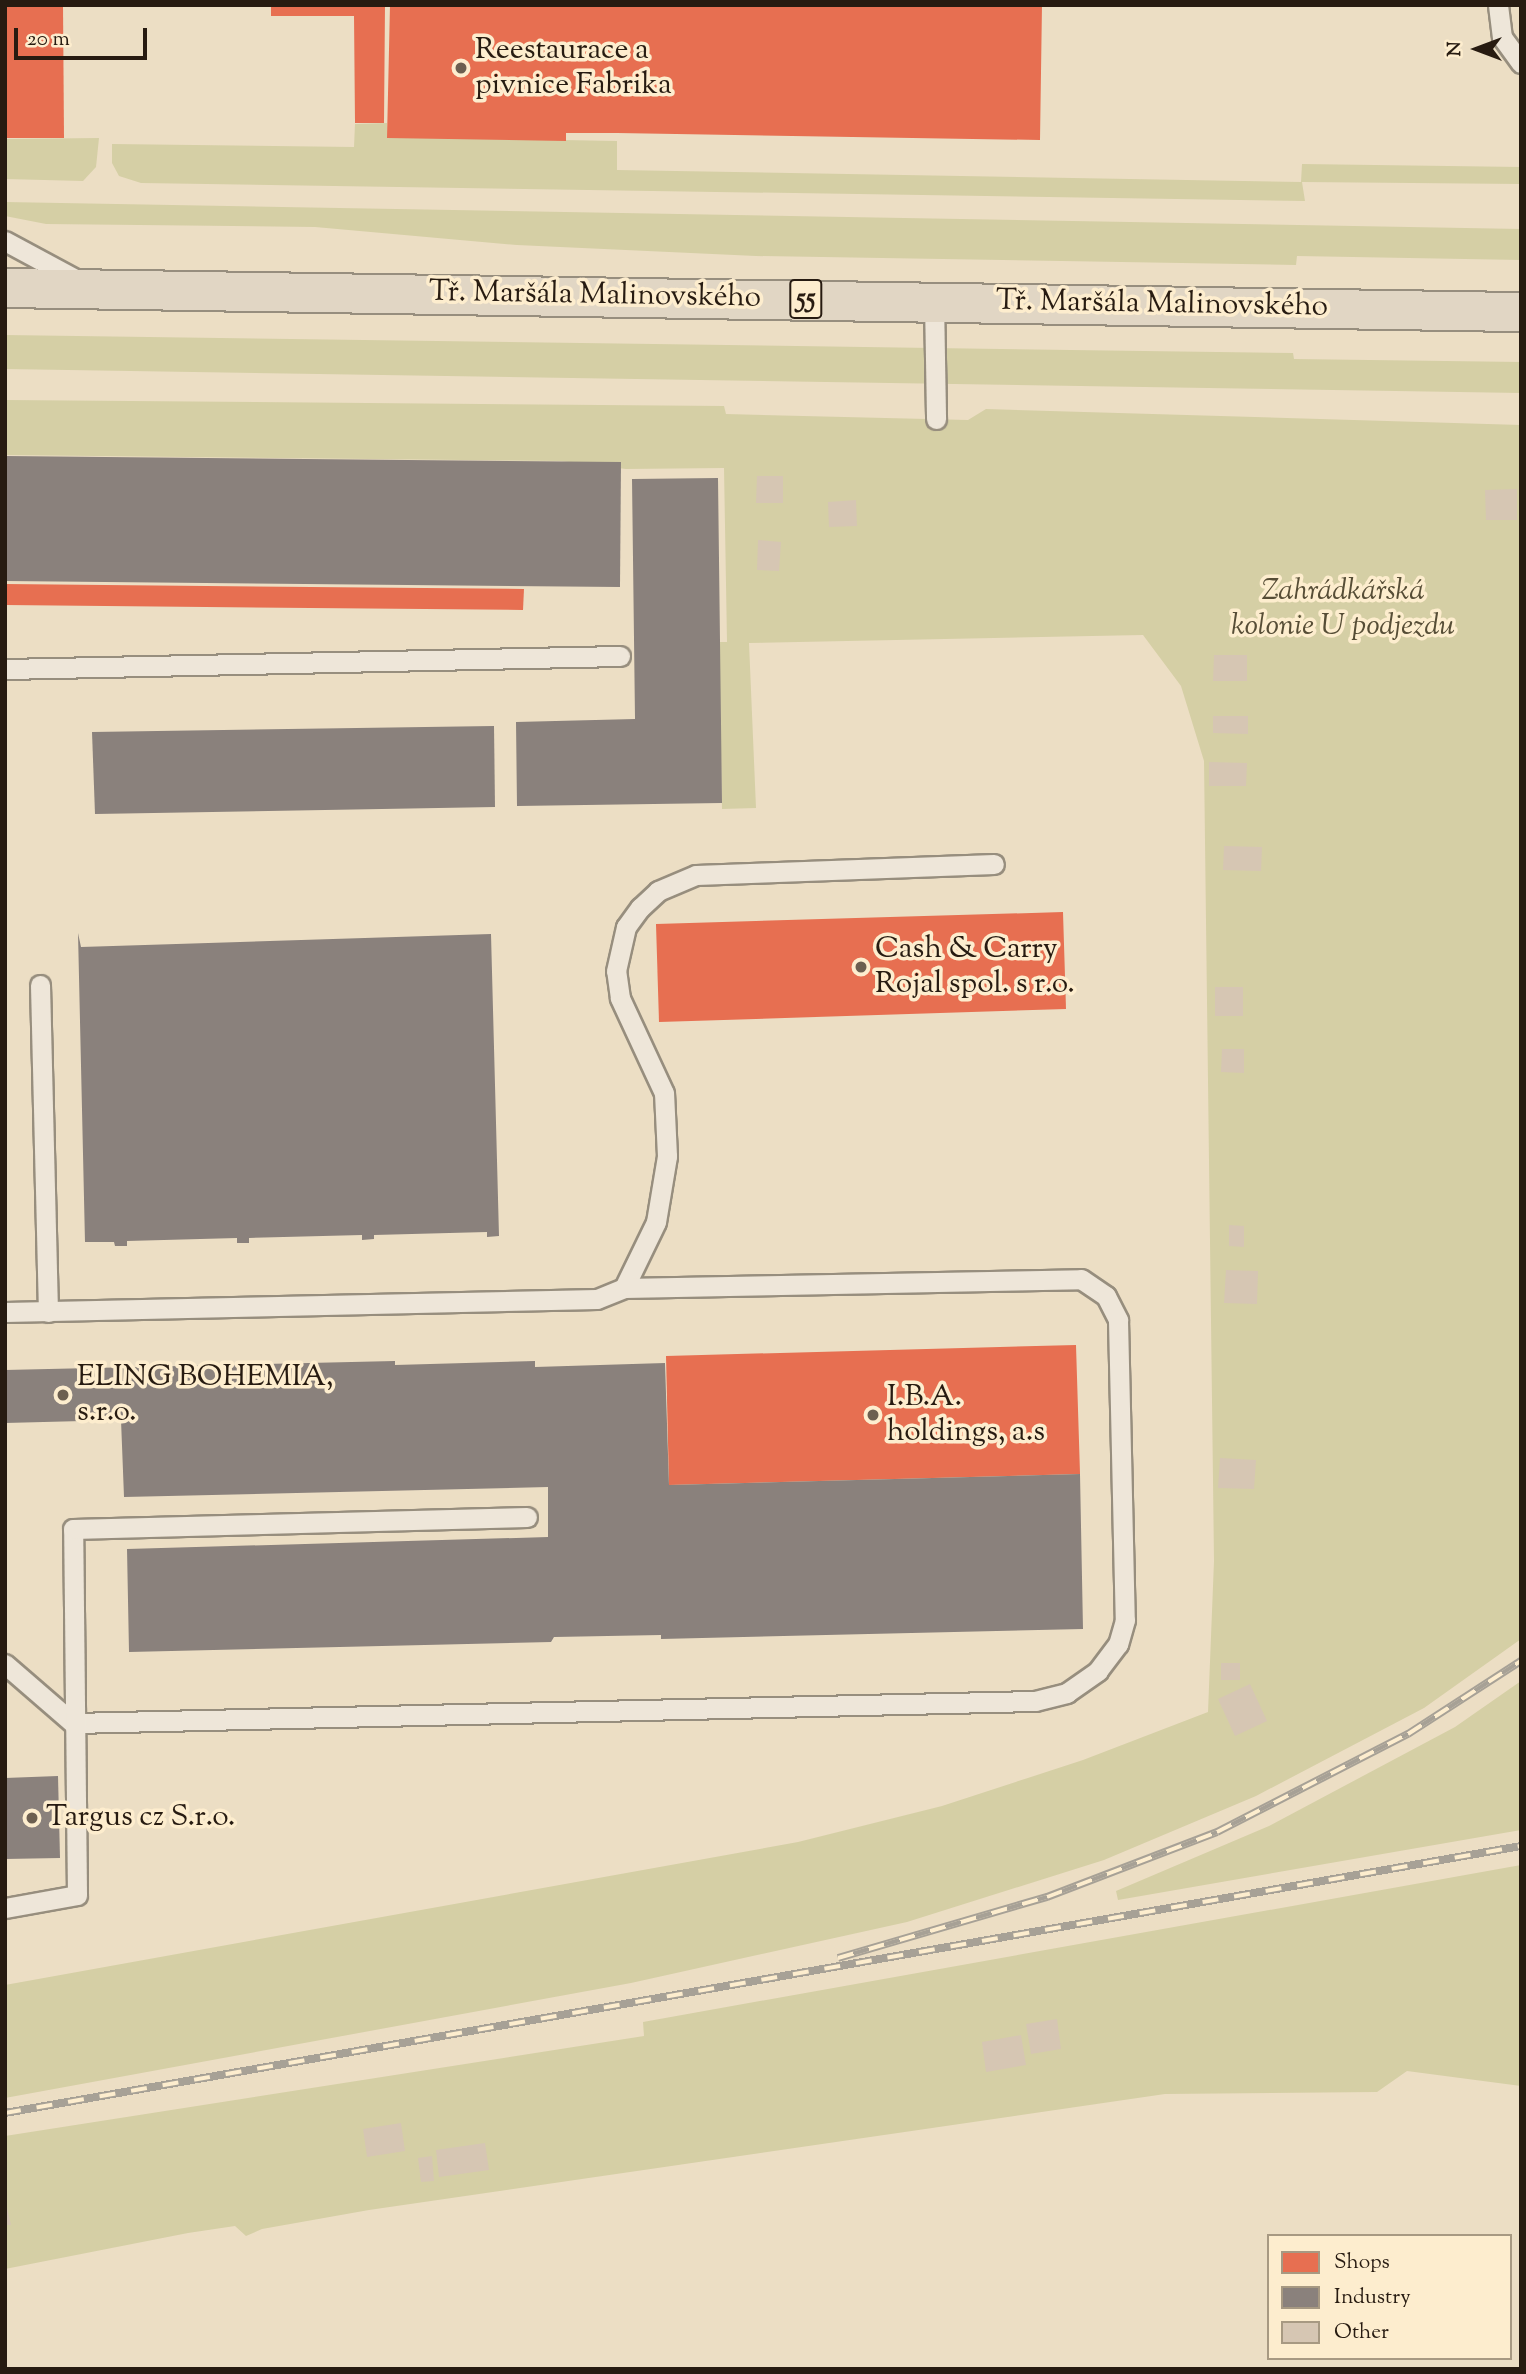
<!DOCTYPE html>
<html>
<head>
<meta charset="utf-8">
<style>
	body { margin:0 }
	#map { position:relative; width:1526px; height:2374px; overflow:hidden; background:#ecdec4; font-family:"Sorts Mill Goudy",serif }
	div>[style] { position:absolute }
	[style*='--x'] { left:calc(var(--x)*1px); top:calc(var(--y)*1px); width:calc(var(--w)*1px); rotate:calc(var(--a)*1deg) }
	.green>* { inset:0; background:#d5cfa5 }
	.shops>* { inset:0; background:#e76f51 }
	.industry>* { inset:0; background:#8a817c }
	.building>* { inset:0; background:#d6c6b3 }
	.roads { filter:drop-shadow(2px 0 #978e7e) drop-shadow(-2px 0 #978e7e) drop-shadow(0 2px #978e7e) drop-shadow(0 -2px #978e7e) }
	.lane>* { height:19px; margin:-9.5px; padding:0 9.5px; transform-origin:9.5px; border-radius:9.5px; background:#eee6d9 }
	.primary>* { height:38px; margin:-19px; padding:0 19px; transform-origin:19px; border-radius:19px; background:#e1d6c4 }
	.rail>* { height:8px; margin-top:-4px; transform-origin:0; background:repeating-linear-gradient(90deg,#fdedce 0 16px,#a7a196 0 32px); box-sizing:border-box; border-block:2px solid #a7a196 }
	.dots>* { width:19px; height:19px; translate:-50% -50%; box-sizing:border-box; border:4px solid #fdedce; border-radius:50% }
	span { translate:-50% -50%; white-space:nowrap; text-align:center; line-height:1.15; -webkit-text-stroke:7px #fdedce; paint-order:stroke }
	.shield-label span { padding:2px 5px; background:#fdedce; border:2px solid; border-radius:5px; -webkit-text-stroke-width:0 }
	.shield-label { font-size:28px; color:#271b11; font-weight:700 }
	.poi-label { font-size:30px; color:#271b11 }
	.left { translate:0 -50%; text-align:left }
	.street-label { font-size:30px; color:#271b11 }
	.park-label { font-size:30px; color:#564d36; font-style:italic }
	.frame { position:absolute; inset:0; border:7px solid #271b11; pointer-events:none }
	.legend { position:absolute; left:1267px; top:2234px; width:245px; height:126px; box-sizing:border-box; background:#fdedce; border:2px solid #a79982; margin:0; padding:9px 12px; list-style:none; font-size:21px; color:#271b11 }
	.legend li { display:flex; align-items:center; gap:14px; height:35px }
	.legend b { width:35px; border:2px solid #a79982 }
	.north { position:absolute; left:1442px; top:14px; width:70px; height:70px; -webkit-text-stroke:5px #fdedce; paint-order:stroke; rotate:270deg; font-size:19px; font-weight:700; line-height:28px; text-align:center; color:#271b11 }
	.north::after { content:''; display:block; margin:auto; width:24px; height:32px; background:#271b11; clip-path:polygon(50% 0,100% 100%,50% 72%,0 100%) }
	.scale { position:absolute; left:14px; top:28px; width:133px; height:32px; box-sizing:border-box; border:4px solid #271b11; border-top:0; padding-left:9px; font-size:21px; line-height:24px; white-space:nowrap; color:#271b11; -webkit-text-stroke:5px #fdedce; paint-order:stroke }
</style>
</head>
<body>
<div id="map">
	<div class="green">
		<div style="clip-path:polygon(387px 123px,388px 137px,617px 141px,617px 170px,1301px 182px,1302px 164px,1521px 167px,1521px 184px,1302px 182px,1305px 201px,141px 183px,119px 176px,112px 163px,112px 144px,354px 147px,355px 124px)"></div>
		<div style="clip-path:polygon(99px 138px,96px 167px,83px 181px,5px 179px,5px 139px)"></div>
		<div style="clip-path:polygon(5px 202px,1521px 229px,1521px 260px,1297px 256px,1296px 265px,756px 256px,517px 245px,315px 227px,46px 224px,5px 216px)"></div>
		<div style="clip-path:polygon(5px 335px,1293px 353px,1294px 359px,1521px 362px,1521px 393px,5px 369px)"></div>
		<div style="clip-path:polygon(5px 400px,724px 406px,726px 414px,968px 420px,986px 409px,1521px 425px,1521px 1639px,1424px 1708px,1256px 1796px,1104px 1860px,907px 1922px,631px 1983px,5px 2098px,5px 1985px,798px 1842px,942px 1806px,1083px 1760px,1208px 1712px,1214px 1561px,1204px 761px,1181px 686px,1143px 635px,749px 643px,756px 808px,722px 809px,719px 642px,727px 642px,724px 468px,626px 469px,561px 461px,5px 455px)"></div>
		<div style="clip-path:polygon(1521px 1681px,1521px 1830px,1118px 1900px,1116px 1891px,1269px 1826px,1455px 1727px)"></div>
		<div style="clip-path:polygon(1521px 1865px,1521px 2086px,1407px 2071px,1377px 2092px,1165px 2094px,369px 2210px,262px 2229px,246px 2236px,235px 2226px,188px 2233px,5px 2269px,5px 2136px,644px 2036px,643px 2022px)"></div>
	</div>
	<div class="shops">
		<div style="clip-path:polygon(5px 5px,63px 5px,64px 138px,5px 138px)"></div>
		<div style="clip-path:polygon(271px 5px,385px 5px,384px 123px,355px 123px,354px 16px,271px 16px)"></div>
		<div style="clip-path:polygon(390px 5px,1042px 5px,1040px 140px,617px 133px,566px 133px,566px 141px,387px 138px)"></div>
		<div style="clip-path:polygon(5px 584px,524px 589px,523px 610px,5px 605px)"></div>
		<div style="clip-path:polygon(1063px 912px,1066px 1009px,659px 1022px,656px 924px)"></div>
		<div style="clip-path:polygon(1076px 1345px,1080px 1474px,669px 1485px,666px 1356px)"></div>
	</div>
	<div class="industry">
		<div style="clip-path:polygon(5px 456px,621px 462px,620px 587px,5px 581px)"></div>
		<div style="clip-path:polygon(718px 478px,722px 803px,517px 806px,516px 722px,635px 719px,632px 479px)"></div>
		<div style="clip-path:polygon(494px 726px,495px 807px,95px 814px,92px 732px)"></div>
		<div style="clip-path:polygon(78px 933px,81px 947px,491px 934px,499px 1236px,487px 1237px,487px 1232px,374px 1235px,374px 1239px,362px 1240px,362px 1235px,249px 1238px,249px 1243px,237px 1243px,237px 1238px,127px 1241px,127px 1246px,115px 1246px,114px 1242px,85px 1242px)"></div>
		<div style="clip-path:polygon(395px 1361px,395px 1365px,535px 1361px,535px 1367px,665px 1363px,669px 1485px,1080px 1474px,1083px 1629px,661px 1639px,661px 1635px,554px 1637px,551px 1642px,129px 1652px,127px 1549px,548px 1537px,548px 1487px,124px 1497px,121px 1420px,5px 1423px,5px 1370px)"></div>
		<div style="clip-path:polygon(58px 1776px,60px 1858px,5px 1859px,5px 1778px)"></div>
	</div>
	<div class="building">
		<div style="clip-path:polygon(757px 476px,783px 476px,783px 503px,756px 503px)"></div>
		<div style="clip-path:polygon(1517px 489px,1517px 520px,1486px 520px,1485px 490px)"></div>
		<div style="clip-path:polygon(856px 500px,857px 526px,829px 527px,828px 502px)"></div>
		<div style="clip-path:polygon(758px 540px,781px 542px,779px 571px,757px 570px)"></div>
		<div style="clip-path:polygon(1214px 655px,1247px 655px,1247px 681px,1213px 681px)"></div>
		<div style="clip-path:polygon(1213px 716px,1248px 716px,1248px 734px,1213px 733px)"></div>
		<div style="clip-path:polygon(1209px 762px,1247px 763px,1246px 786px,1209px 786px)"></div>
		<div style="clip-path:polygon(1224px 846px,1262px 847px,1261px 871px,1223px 870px)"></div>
		<div style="clip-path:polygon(1215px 987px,1243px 987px,1243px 1016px,1215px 1016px)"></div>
		<div style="clip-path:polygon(1222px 1049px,1244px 1049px,1244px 1073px,1221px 1072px)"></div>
		<div style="clip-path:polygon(1229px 1225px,1244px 1226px,1244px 1247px,1229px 1246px)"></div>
		<div style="clip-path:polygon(1226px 1270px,1258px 1271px,1257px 1304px,1224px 1303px)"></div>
		<div style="clip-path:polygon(1220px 1458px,1256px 1460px,1254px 1489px,1218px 1488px)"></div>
		<div style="clip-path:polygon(1221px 1663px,1240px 1663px,1240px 1680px,1221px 1680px)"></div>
		<div style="clip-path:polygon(1250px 1684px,1267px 1721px,1235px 1736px,1218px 1699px)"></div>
		<div style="clip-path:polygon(1057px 2019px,1061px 2049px,1031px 2054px,1026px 2024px)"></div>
		<div style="clip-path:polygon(1021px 2035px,1026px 2065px,986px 2072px,982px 2042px)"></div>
		<div style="clip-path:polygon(401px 2123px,405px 2151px,367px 2157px,363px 2129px)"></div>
		<div style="clip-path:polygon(485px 2143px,489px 2170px,439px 2177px,436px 2150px)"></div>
		<div style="clip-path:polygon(432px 2156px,434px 2181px,421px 2182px,418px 2158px)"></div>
		<div style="clip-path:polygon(5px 2199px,11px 2225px,5px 2225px)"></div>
	</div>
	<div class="roads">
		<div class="lane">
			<div style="--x:1498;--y:5;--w:32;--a:83"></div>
			<div style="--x:1502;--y:37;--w:32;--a:54"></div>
			<div style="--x:5;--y:241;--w:86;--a:28.3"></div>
			<div style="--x:934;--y:301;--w:118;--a:89"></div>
			<div style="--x:5;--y:669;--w:615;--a:-1.21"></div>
			<div style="--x:40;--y:985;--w:327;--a:88.6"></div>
			<div style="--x:624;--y:1288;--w:73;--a:-64.1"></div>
			<div style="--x:656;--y:1222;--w:67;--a:-80.5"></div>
			<div style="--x:667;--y:1156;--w:63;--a:-92.7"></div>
			<div style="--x:664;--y:1093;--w:105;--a:-114.9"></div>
			<div style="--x:620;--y:998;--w:27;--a:-98"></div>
			<div style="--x:616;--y:971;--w:45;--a:-77.2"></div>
			<div style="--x:626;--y:927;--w:24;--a:-54"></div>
			<div style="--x:640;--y:908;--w:25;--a:-43"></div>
			<div style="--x:658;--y:891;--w:41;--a:-22.8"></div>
			<div style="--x:696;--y:875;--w:298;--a:-2.1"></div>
			<div style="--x:5;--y:1312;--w:592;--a:-1.26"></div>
			<div style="--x:597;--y:1299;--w:29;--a:-22"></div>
			<div style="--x:624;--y:1288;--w:457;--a:-1.1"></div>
			<div style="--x:1081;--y:1279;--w:30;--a:34"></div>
			<div style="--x:1106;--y:1296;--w:27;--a:63"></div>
			<div style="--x:1118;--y:1320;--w:300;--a:88.7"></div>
			<div style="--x:1125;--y:1620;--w:25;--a:106"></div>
			<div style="--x:1118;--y:1644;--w:34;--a:127"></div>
			<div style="--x:1098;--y:1671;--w:38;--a:145"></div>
			<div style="--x:1067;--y:1693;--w:33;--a:166"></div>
			<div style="--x:1035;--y:1701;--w:962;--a:178.69"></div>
			<div style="--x:73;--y:1723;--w:90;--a:-139.1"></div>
			<div style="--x:5;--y:1908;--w:73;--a:-10.2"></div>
			<div style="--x:77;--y:1895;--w:366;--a:-90.6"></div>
			<div style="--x:73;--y:1529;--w:454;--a:-1.5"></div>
		</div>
		<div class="primary">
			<div style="--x:5;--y:288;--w:1516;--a:0.91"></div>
		</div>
	</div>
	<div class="rail">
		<div style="--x:838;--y:1958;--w:218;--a:-16.3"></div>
		<div style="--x:1047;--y:1897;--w:182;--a:-20.9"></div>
		<div style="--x:1217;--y:1832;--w:215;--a:-27.2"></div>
		<div style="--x:1408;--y:1734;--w:135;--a:-32.9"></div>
		<div style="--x:5;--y:2113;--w:1539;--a:-9.99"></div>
	</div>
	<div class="dots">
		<div style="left:461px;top:68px;background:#6c5f50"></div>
		<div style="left:861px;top:967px;background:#6c5f50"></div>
		<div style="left:63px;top:1395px;background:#6c5f50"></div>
		<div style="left:873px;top:1415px;background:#6c5f50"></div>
		<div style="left:32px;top:1818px;background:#6c5f50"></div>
	</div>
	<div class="shield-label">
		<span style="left:806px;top:299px">55</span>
	</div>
	<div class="poi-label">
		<span class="left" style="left:475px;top:68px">Reestaurace a<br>pivnice Fabrika</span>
		<span class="left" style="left:875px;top:967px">Cash &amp; Carry<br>Rojal spol. s r.o.</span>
		<span class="left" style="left:77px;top:1395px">ELING BOHEMIA,<br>s.r.o.</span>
		<span class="left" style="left:887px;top:1415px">I.B.A.<br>holdings, a.s</span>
		<span class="left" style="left:46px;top:1818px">Targus cz S.r.o.</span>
	</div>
	<div class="street-label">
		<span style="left:595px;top:296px;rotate:1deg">Tř. Maršála Malinovského</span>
		<span style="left:1162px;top:305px;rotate:1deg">Tř. Maršála Malinovského</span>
	</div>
	<div class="park-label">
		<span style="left:1343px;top:609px">Zahrádkářská<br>kolonie U podjezdu</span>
	</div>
	<div class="frame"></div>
	<ul class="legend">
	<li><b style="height:19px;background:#e76f51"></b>Shops</li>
	<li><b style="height:19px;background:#8a817c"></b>Industry</li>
	<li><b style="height:19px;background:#d6c6b3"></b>Other</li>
	</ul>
	<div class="north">N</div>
	<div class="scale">20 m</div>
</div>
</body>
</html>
